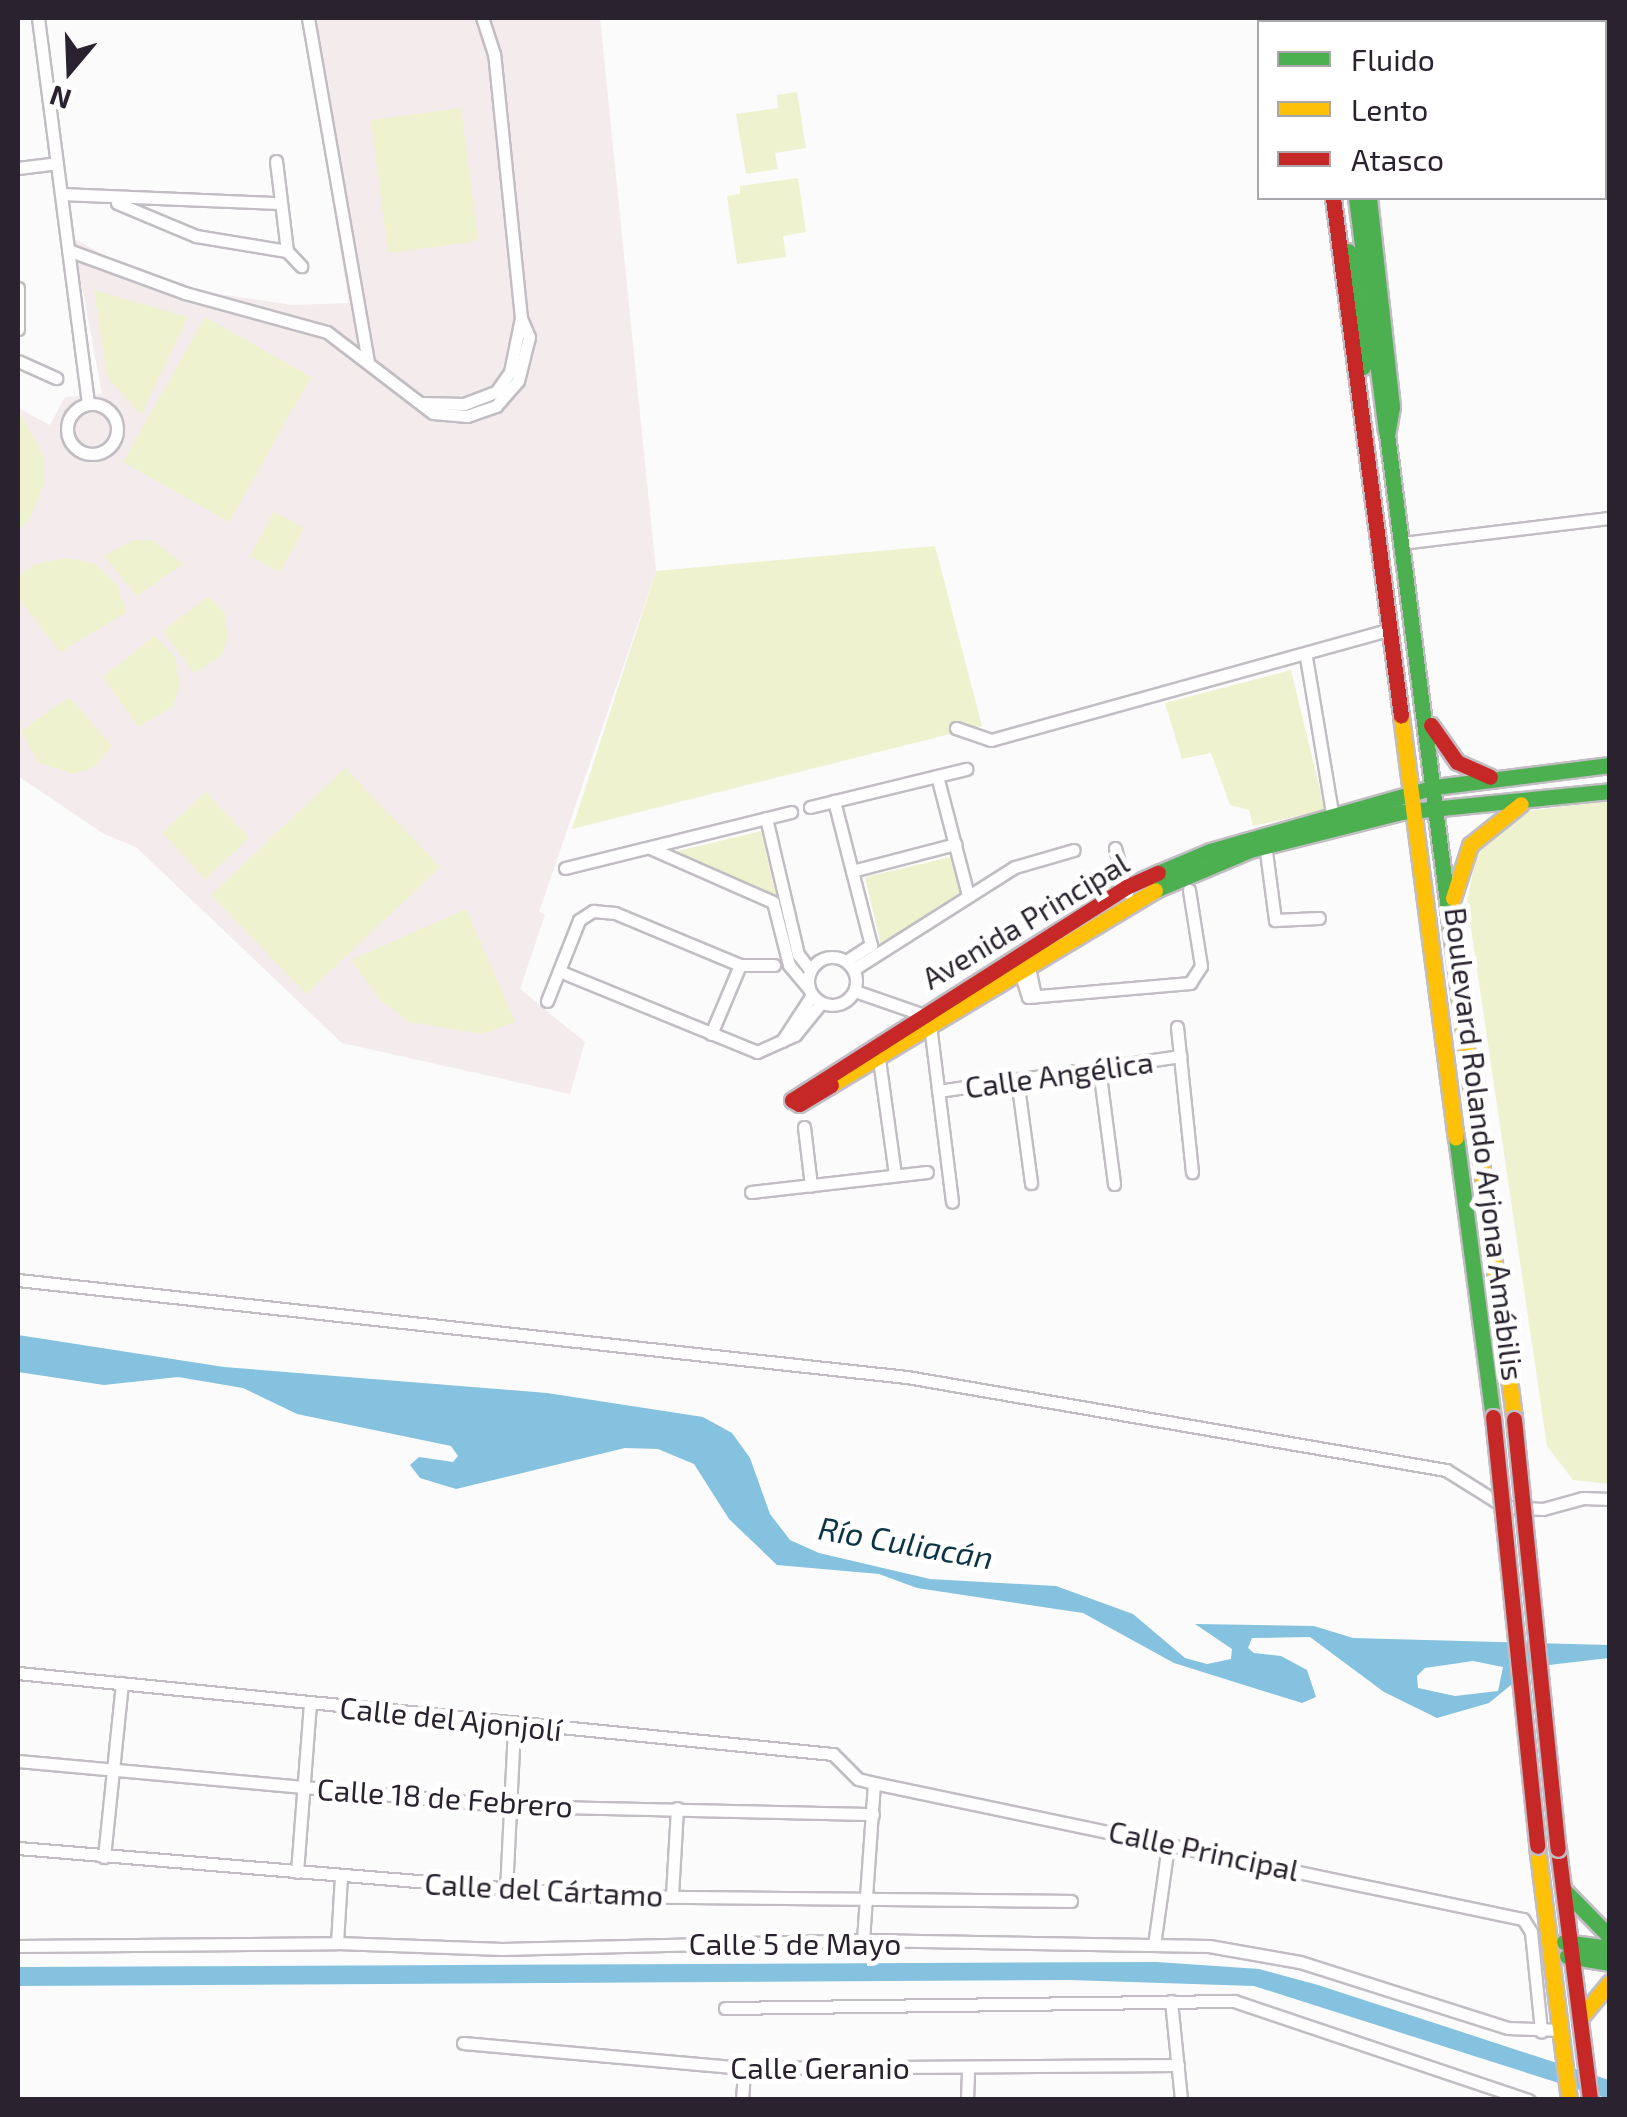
<!DOCTYPE html>
<html>
<head>
<meta charset="utf-8">
<style>
	body { margin:0 }
	#map { position:relative; width:1627px; height:2117px; overflow:hidden; background:#fbfbfb; font-family:"Exo 2",sans-serif }
	div>[style] { position:absolute }
	[style*='--x'] { left:calc(var(--x)*1px); top:calc(var(--y)*1px); width:calc(var(--w)*1px); rotate:calc(var(--a)*1deg) }
	.education>* { inset:0; background:#f4ebec }
	.green>* { inset:0; background:#eff2cf }
	.water>* { inset:0; background:#84c2df }
	.roads { filter:drop-shadow(2px 0 #c1bdc3) drop-shadow(-2px 0 #c1bdc3) drop-shadow(0 2px #c1bdc3) drop-shadow(0 -2px #c1bdc3) }
	.street>* { height:11px; margin:-5.5px; padding:0 5.5px; transform-origin:5.5px; border-radius:5.5px; background:#fefefe }
	.street>.ring { margin:-5.5px; padding:0; box-sizing:content-box; background:none; border:11px solid #fefefe; border-radius:50% }
	.fast>* { height:15px; margin:-7.5px; padding:0 7.5px; transform-origin:7.5px; border-radius:7.5px; background:#4caf50 }
	.slow>* { height:15px; margin:-7.5px; padding:0 7.5px; transform-origin:7.5px; border-radius:7.5px; background:#ffc107 }
	.jam>* { height:15px; margin:-7.5px; padding:0 7.5px; transform-origin:7.5px; border-radius:7.5px; background:#c62828 }
	.bridges { filter:drop-shadow(2px 0 #c1bdc3) drop-shadow(-2px 0 #c1bdc3) drop-shadow(0 2px #c1bdc3) drop-shadow(0 -2px #c1bdc3) }
	.jam-bridge>* { height:15px; margin:-7.5px; padding:0 7.5px; transform-origin:7.5px; border-radius:7.5px; background:#c62828 }
	span { translate:-50% -50%; white-space:nowrap; text-align:center; line-height:1.15; -webkit-text-stroke:10px #fff; paint-order:stroke }
	.street-label { font-size:30px; color:#2a232f }
	.water-label { font-size:32px; color:#0b3446; font-style:italic }
	.frame { position:absolute; inset:0; border:20px solid #2a232f; pointer-events:none }
	.legend { position:absolute; left:1257px; top:20px; width:350px; height:180px; box-sizing:border-box; background:#fff; border:2px solid #aaa7ac; margin:0; padding:12px 18px; list-style:none; font-size:30px; color:#2a232f }
	.legend li { display:flex; align-items:center; gap:20px; height:50px }
	.legend b { width:50px; border:2px solid #aaa7ac }
	.north { position:absolute; left:20px; top:20px; width:100px; height:100px; -webkit-text-stroke:8px #fff; paint-order:stroke; rotate:199deg; font-size:28px; font-weight:700; line-height:40px; text-align:center; color:#2a232f }
	.north::after { content:''; display:block; margin:auto; width:35px; height:45px; background:#2a232f; clip-path:polygon(50% 0,100% 100%,50% 72%,0 100%) }
</style>
</head>
<body>
<div id="map">
	<div class="education">
		<div style="clip-path:polygon(302px 18px,600px 18px,656px 571px,539px 912px,545px 915px,520px 989px,585px 1042px,570px 1094px,342px 1043px,136px 847px,104px 834px,18px 776px,18px 408px,50px 425px,65px 397px,102px 394px,73px 238px,120px 264px,205px 292px,292px 305px,349px 303px)"></div>
	</div>
	<div class="green">
		<div style="clip-path:polygon(1445px 18px,1609px 18px,1609px 162px,1604px 22px)"></div>
		<div style="clip-path:polygon(797px 92px,806px 148px,775px 153px,778px 169px,746px 174px,736px 114px,778px 108px,777px 95px)"></div>
		<div style="clip-path:polygon(461px 108px,478px 241px,388px 253px,371px 120px)"></div>
		<div style="clip-path:polygon(798px 178px,806px 232px,783px 236px,786px 257px,737px 264px,727px 196px,740px 194px,740px 186px)"></div>
		<div style="clip-path:polygon(94px 290px,188px 317px,141px 415px,107px 377px)"></div>
		<div style="clip-path:polygon(205px 317px,311px 377px,229px 522px,123px 462px)"></div>
		<div style="clip-path:polygon(18px 410px,43px 455px,43px 485px,29px 521px,18px 530px)"></div>
		<div style="clip-path:polygon(274px 512px,304px 528px,280px 572px,250px 556px)"></div>
		<div style="clip-path:polygon(134px 540px,152px 540px,183px 564px,137px 596px,104px 556px)"></div>
		<div style="clip-path:polygon(935px 546px,982px 726px,572px 829px,656px 571px)"></div>
		<div style="clip-path:polygon(66px 558px,94px 563px,116px 583px,127px 612px,60px 652px,18px 598px,18px 577px,35px 564px)"></div>
		<div style="clip-path:polygon(208px 596px,224px 612px,228px 637px,222px 655px,194px 673px,163px 631px)"></div>
		<div style="clip-path:polygon(155px 636px,175px 657px,180px 685px,173px 706px,139px 727px,102px 677px)"></div>
		<div style="clip-path:polygon(1291px 670px,1325px 810px,1253px 826px,1249px 810px,1230px 805px,1211px 753px,1182px 759px,1165px 703px)"></div>
		<div style="clip-path:polygon(69px 697px,112px 746px,94px 767px,73px 774px,39px 763px,21px 731px)"></div>
		<div style="clip-path:polygon(345px 768px,440px 867px,306px 994px,211px 895px)"></div>
		<div style="clip-path:polygon(206px 792px,249px 838px,205px 879px,162px 833px)"></div>
		<div style="clip-path:polygon(1609px 801px,1610px 801px,1609px 1484px,1573px 1480px,1547px 1446px,1467px 901px,1477px 852px,1498px 828px,1528px 811px)"></div>
		<div style="clip-path:polygon(761px 831px,777px 899px,674px 852px)"></div>
		<div style="clip-path:polygon(955px 856px,966px 896px,881px 945px,865px 877px)"></div>
		<div style="clip-path:polygon(466px 909px,515px 1022px,482px 1034px,409px 1022px,380px 1000px,351px 960px)"></div>
	</div>
	<div class="water">
		<div style="clip-path:polygon(1606px 26px,1610px 119px,1605px 130px,1604px 27px)"></div>
		<div style="clip-path:polygon(evenodd,18px 1335px,224px 1367px,547px 1393px,703px 1417px,732px 1433px,750px 1458px,770px 1514px,790px 1540px,819px 1553px,930px 1579px,1056px 1586px,1133px 1614px,1185px 1658px,1207px 1664px,1231px 1659px,1232px 1649px,1195px 1624px,1314px 1626px,1353px 1638px,1609px 1645px,1609px 1658px,1549px 1665px,1523px 1675px,1489px 1703px,1437px 1718px,1384px 1692px,1310px 1637px,1252px 1638px,1248px 1648px,1254px 1653px,1281px 1656px,1307px 1670px,1316px 1697px,1302px 1703px,1174px 1663px,1083px 1613px,917px 1588px,879px 1574px,777px 1565px,729px 1519px,694px 1464px,658px 1449px,625px 1448px,456px 1489px,420px 1478px,410px 1465px,419px 1457px,453px 1462px,458px 1456px,451px 1446px,297px 1414px,243px 1388px,178px 1377px,104px 1385px,18px 1372px,18px 1335px,1473px 1661px,1503px 1667px,1498px 1691px,1455px 1696px,1418px 1688px,1417px 1676px,1425px 1668px,1473px 1661px)"></div>
		<div style="clip-path:polygon(1157px 1962px,1259px 1969px,1318px 1985px,1609px 2080px,1609px 2099px,1254px 1986px,1069px 1980px,18px 1986px,18px 1967px)"></div>
	</div>
	<div class="roads">
		<div class="street">
			<div style="--x:38;--y:18;--w:389;--a:82.6"></div>
			<div style="--x:308;--y:18;--w:348;--a:80.1"></div>
			<div style="--x:276;--y:161;--w:91;--a:83"></div>
			<div style="--x:18;--y:168;--w:39;--a:-7"></div>
			<div style="--x:61;--y:194;--w:218;--a:2.4"></div>
			<div style="--x:117;--y:203;--w:86;--a:22.7"></div>
			<div style="--x:196;--y:236;--w:92;--a:9.4"></div>
			<div style="--x:68;--y:250;--w:125;--a:20.2"></div>
			<div style="--x:185;--y:293;--w:147;--a:15.4"></div>
			<div style="--x:327;--y:332;--w:133;--a:37.4"></div>
			<div style="--x:433;--y:413;--w:34;--a:5"></div>
			<div style="--x:467;--y:416;--w:31;--a:-19"></div>
			<div style="--x:496;--y:406;--w:33;--a:-49"></div>
			<div style="--x:518;--y:381;--w:45;--a:-76"></div>
			<div style="--x:529;--y:337;--w:21;--a:-113"></div>
			<div style="--x:521;--y:318;--w:265;--a:-95.8"></div>
			<div style="--x:494;--y:54;--w:38;--a:-108"></div>
			<div style="--x:287;--y:251;--w:21;--a:47"></div>
			<div style="--x:18;--y:288;--w:41;--a:90"></div>
			<div style="--x:18;--y:361;--w:42;--a:24.1"></div>
			<div style="--x:423;--y:403;--w:41;--a:1.4"></div>
			<div style="--x:464;--y:404;--w:34;--a:-21"></div>
			<div style="--x:496;--y:392;--w:24;--a:-55"></div>
			<div style="--x:510;--y:372;--w:55;--a:-78.5"></div>
			<div class="ring" style="left:67px;top:404px;width:39px;height:39px"></div>
			<div style="--x:1402;--y:543;--w:209;--a:-6.9"></div>
			<div style="--x:1306;--y:657;--w:158;--a:80.5"></div>
			<div style="--x:956;--y:728;--w:37;--a:19"></div>
			<div style="--x:991;--y:740;--w:415;--a:-15.5"></div>
			<div style="--x:937;--y:776;--w:123;--a:75.4"></div>
			<div style="--x:834;--y:801;--w:149;--a:75.6"></div>
			<div style="--x:810;--y:807;--w:161;--a:-13.7"></div>
			<div style="--x:766;--y:818;--w:140;--a:76.8"></div>
			<div style="--x:798;--y:954;--w:20;--a:53"></div>
			<div style="--x:1265;--y:844;--w:77;--a:82.5"></div>
			<div style="--x:1275;--y:920;--w:44;--a:-2.6"></div>
			<div style="--x:650;--y:848;--w:134;--a:23.7"></div>
			<div style="--x:1115;--y:848;--w:46;--a:74.7"></div>
			<div style="--x:565;--y:868;--w:233;--a:-13.9"></div>
			<div style="--x:852;--y:871;--w:107;--a:-14.6"></div>
			<div style="--x:773;--y:902;--w:65;--a:75.7"></div>
			<div style="--x:789;--y:965;--w:31;--a:50"></div>
			<div class="ring" style="left:808px;top:957px;width:37px;height:37px"></div>
			<div style="--x:846;--y:961;--w:30;--a:-33"></div>
			<div style="--x:1028;--y:963;--w:34;--a:78"></div>
			<div style="--x:854;--y:969;--w:191;--a:-32.4"></div>
			<div style="--x:1015;--y:867;--w:61;--a:-16.1"></div>
			<div style="--x:1019;--y:969;--w:29;--a:72"></div>
			<div style="--x:1028;--y:997;--w:163;--a:-4.9"></div>
			<div style="--x:1190;--y:983;--w:20;--a:-57"></div>
			<div style="--x:1201;--y:966;--w:77;--a:-99"></div>
			<div style="--x:559;--y:971;--w:214;--a:22.2"></div>
			<div style="--x:757;--y:1052;--w:42;--a:-24.1"></div>
			<div style="--x:795;--y:1035;--w:41;--a:-50.9"></div>
			<div style="--x:855;--y:991;--w:70;--a:19.2"></div>
			<div style="--x:921;--y:1014;--w:14;--a:51"></div>
			<div style="--x:930;--y:1025;--w:178;--a:82.9"></div>
			<div style="--x:547;--y:1001;--w:87;--a:-68.4"></div>
			<div style="--x:579;--y:920;--w:17;--a:-33"></div>
			<div style="--x:593;--y:911;--w:22;--a:5"></div>
			<div style="--x:615;--y:913;--w:135;--a:22.6"></div>
			<div style="--x:740;--y:965;--w:34;--a:0"></div>
			<div style="--x:1177;--y:1027;--w:146;--a:84.1"></div>
			<div style="--x:711;--y:1034;--w:75;--a:-67.2"></div>
			<div style="--x:782;--y:1041;--w:55;--a:-56.9"></div>
			<div style="--x:878;--y:1052;--w:124;--a:82.1"></div>
			<div style="--x:1099;--y:1068;--w:117;--a:82.6"></div>
			<div style="--x:1017;--y:1079;--w:105;--a:82.3"></div>
			<div style="--x:938;--y:1091;--w:245;--a:-8.2"></div>
			<div style="--x:804;--y:1127;--w:59;--a:83.2"></div>
			<div style="--x:751;--y:1192;--w:177;--a:-6.5"></div>
			<div style="--x:18;--y:1280;--w:894;--a:6.23"></div>
			<div style="--x:907;--y:1377;--w:547;--a:9.79"></div>
			<div style="--x:1446;--y:1470;--w:70;--a:32.1"></div>
			<div style="--x:1505;--y:1507;--w:38;--a:3"></div>
			<div style="--x:1543;--y:1509;--w:41;--a:-15.4"></div>
			<div style="--x:1583;--y:1498;--w:27;--a:2"></div>
			<div style="--x:18;--y:1673;--w:819;--a:5.68"></div>
			<div style="--x:833;--y:1754;--w:35;--a:45"></div>
			<div style="--x:858;--y:1779;--w:16;--a:14"></div>
			<div style="--x:874;--y:1783;--w:663;--a:11.84"></div>
			<div style="--x:1523;--y:1919;--w:15;--a:58"></div>
			<div style="--x:1531;--y:1932;--w:100;--a:84.2"></div>
			<div style="--x:18;--y:1761;--w:496;--a:5.2"></div>
			<div style="--x:512;--y:1806;--w:361;--a:1.3"></div>
			<div style="--x:18;--y:1848;--w:582;--a:4.73"></div>
			<div style="--x:598;--y:1896;--w:473;--a:0.6"></div>
			<div style="--x:104;--y:1857;--w:175;--a:-84.1"></div>
			<div style="--x:297;--y:1872;--w:169;--a:-85.6"></div>
			<div style="--x:506;--y:1891;--w:165;--a:-87.2"></div>
			<div style="--x:672;--y:1895;--w:87;--a:-86.7"></div>
			<div style="--x:863;--y:1940;--w:157;--a:-86"></div>
			<div style="--x:337;--y:1943;--w:67;--a:-86.6"></div>
			<div style="--x:1154;--y:1945;--w:101;--a:-82"></div>
			<div style="--x:18;--y:1946;--w:319;--a:-0.5"></div>
			<div style="--x:337;--y:1943;--w:165;--a:2.1"></div>
			<div style="--x:502;--y:1949;--w:361;--a:-1.4"></div>
			<div style="--x:863;--y:1940;--w:346;--a:1"></div>
			<div style="--x:1209;--y:1946;--w:92;--a:10"></div>
			<div style="--x:1300;--y:1962;--w:218;--a:17.6"></div>
			<div style="--x:1508;--y:2028;--w:53;--a:2.2"></div>
			<div style="--x:1171;--y:2001;--w:100;--a:84.2"></div>
			<div style="--x:725;--y:2008;--w:509;--a:-0.79"></div>
			<div style="--x:1234;--y:2001;--w:311;--a:18.6"></div>
			<div style="--x:463;--y:2043;--w:282;--a:5.1"></div>
			<div style="--x:744;--y:2068;--w:434;--a:-0.4"></div>
			<div style="--x:742;--y:2100;--w:32;--a:-86"></div>
			<div style="--x:967;--y:2100;--w:33;--a:-88"></div>
		</div>
		<div class="fast">
			<div style="--x:1349;--y:18;--w:4;--a:76"></div>
			<div style="--x:1356;--y:198;--w:235;--a:82.7"></div>
			<div style="--x:1369;--y:198;--w:210;--a:83.7"></div>
			<div style="--x:1392;--y:407;--w:27;--a:100"></div>
			<div style="--x:1387;--y:434;--w:502;--a:82.68"></div>
			<div style="--x:1348;--y:251;--w:117;--a:82.6"></div>
			<div style="--x:1158;--y:873;--w:56;--a:-22.9"></div>
			<div style="--x:1210;--y:851;--w:234;--a:-15.9"></div>
			<div style="--x:1435;--y:787;--w:176;--a:-7.2"></div>
			<div style="--x:1155;--y:890;--w:103;--a:-22.8"></div>
			<div style="--x:1250;--y:850;--w:156;--a:-14.1"></div>
			<div style="--x:1401;--y:812;--w:210;--a:-5.7"></div>
			<div style="--x:1456;--y:1137;--w:282;--a:82.5"></div>
			<div style="--x:1564;--y:1890;--w:66;--a:45.6"></div>
			<div style="--x:1564;--y:1942;--w:46;--a:7.4"></div>
			<div style="--x:1567;--y:1956;--w:44;--a:9.2"></div>
		</div>
		<div class="slow">
			<div style="--x:1401;--y:716;--w:425;--a:82.6"></div>
			<div style="--x:1453;--y:898;--w:56;--a:-72.2"></div>
			<div style="--x:1470;--y:845;--w:65;--a:-38.8"></div>
			<div style="--x:1451;--y:932;--w:491;--a:82.6"></div>
			<div style="--x:831;--y:1085;--w:378;--a:-31"></div>
			<div style="--x:1537;--y:1846;--w:256;--a:82.8"></div>
			<div style="--x:1580;--y:2018;--w:47;--a:-50.2"></div>
		</div>
		<div class="jam">
			<div style="--x:1323;--y:18;--w:4;--a:90"></div>
			<div style="--x:1337;--y:18;--w:4;--a:76"></div>
			<div style="--x:1333;--y:198;--w:522;--a:82.52"></div>
			<div style="--x:1431;--y:725;--w:45;--a:54.9"></div>
			<div style="--x:1457;--y:762;--w:36;--a:24"></div>
			<div style="--x:831;--y:1085;--w:37;--a:149"></div>
			<div style="--x:799;--y:1104;--w:8;--a:-150"></div>
			<div style="--x:792;--y:1100;--w:396;--a:-32.5"></div>
			<div style="--x:1126;--y:887;--w:35;--a:-24"></div>
			<div style="--x:1558;--y:1849;--w:253;--a:82.7"></div>
		</div>
	</div>
	<div class="bridges">
		<div class="jam-bridge">
			<div style="--x:1493;--y:1417;--w:431;--a:84.1"></div>
			<div style="--x:1514;--y:1419;--w:432;--a:84.2"></div>
		</div>
	</div>
	<div class="street-label">
		<span style="left:1025px;top:920px;rotate:-31deg">Avenida Principal</span>
		<span style="left:1059px;top:1074px;rotate:-8deg">Calle Angélica</span>
		<span style="left:1485px;top:1144px;rotate:83deg">Boulevard Rolando Arjona Amábilis</span>
		<span style="left:451px;top:1718px;rotate:6deg">Calle del Ajonjolí</span>
		<span style="left:445px;top:1797px;rotate:4deg">Calle 18 de Febrero</span>
		<span style="left:1204px;top:1850px;rotate:12deg">Calle Principal</span>
		<span style="left:544px;top:1889px;rotate:3deg">Calle del Cártamo</span>
		<span style="left:795px;top:1943px">Calle 5 de Mayo</span>
		<span style="left:820px;top:2067px">Calle Geranio</span>
	</div>
	<div class="water-label">
		<span style="left:906px;top:1542px;rotate:10deg">Río Culiacán</span>
	</div>
	<div class="frame"></div>
	<ul class="legend">
	<li><b style="height:12px;background:#4caf50"></b>Fluido</li>
	<li><b style="height:12px;background:#ffc107"></b>Lento</li>
	<li><b style="height:12px;background:#c62828"></b>Atasco</li>
	</ul>
	<div class="north">N</div>
</div>
</body>
</html>
